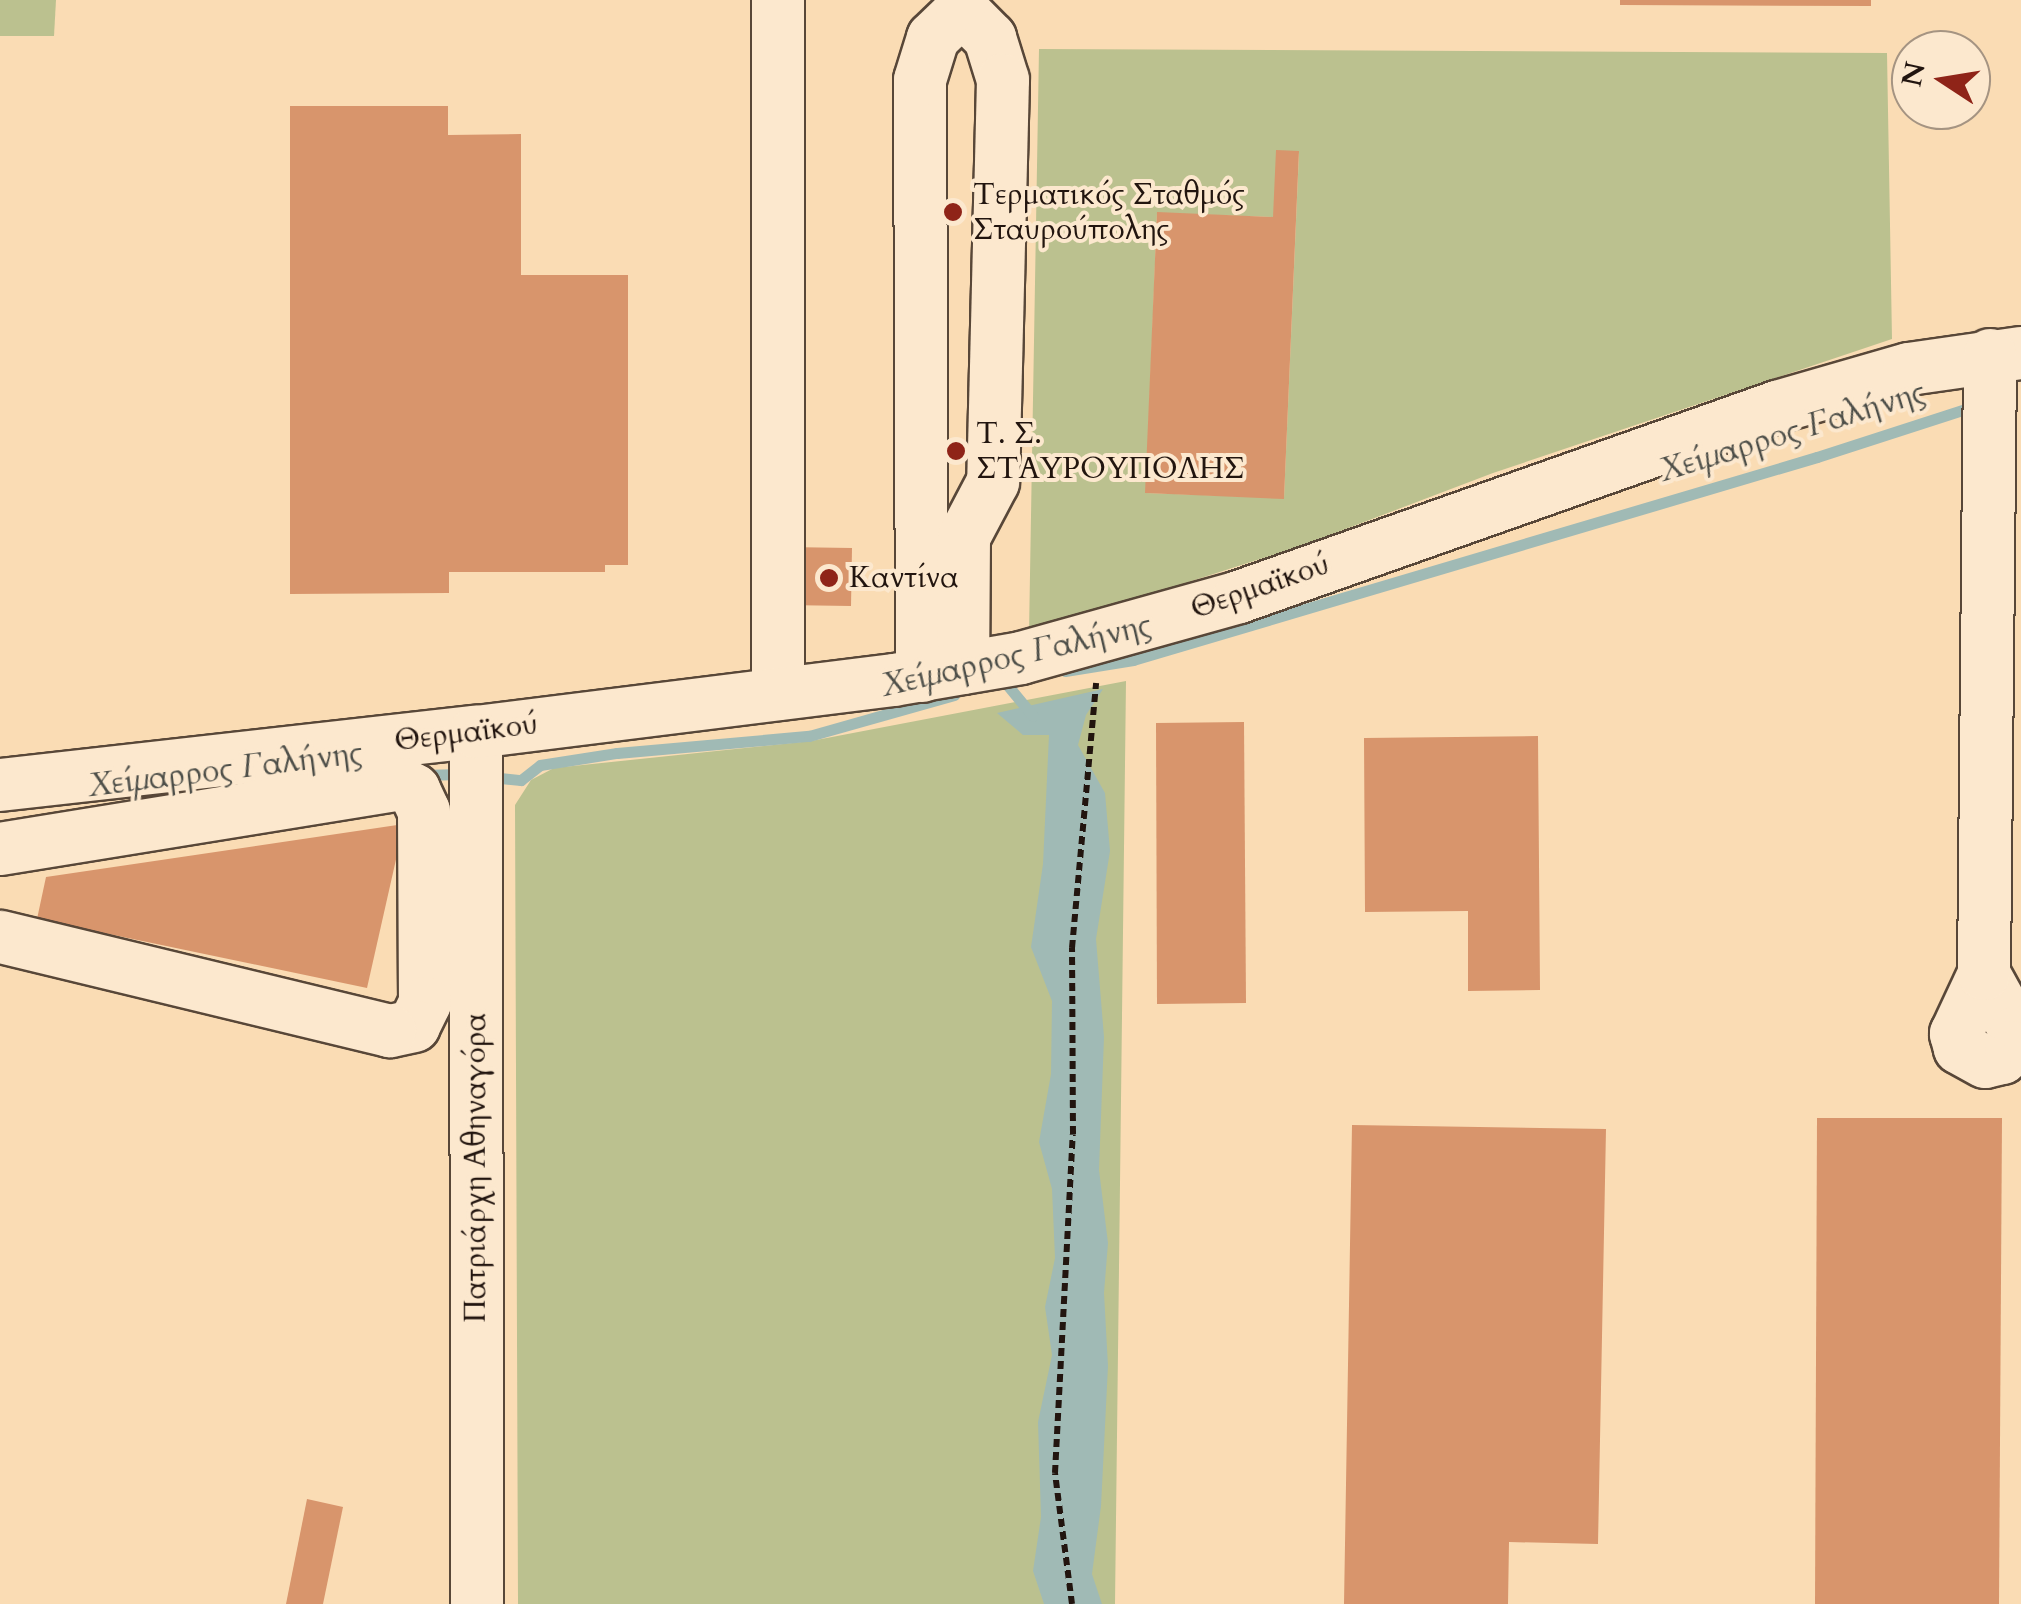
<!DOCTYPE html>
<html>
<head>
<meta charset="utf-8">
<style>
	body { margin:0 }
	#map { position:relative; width:2021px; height:1604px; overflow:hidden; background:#fadcb4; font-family:Cardo,serif }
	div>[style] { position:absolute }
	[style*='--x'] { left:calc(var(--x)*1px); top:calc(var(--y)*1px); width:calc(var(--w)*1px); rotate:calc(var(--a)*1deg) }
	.green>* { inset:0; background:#bbc18f }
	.water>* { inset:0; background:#a0bab5 }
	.stream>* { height:11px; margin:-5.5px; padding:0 5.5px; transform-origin:5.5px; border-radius:5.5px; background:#a0bab5 }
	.building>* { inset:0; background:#d8956c }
	.path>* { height:6px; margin-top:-3px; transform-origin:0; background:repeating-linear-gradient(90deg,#22150f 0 8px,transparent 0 13px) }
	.roads { filter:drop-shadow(2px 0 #584738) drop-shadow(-2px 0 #584738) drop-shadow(0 2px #584738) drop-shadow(0 -2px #584738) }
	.minor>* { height:52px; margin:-26px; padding:0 26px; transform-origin:26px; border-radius:26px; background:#fce8ce }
	.dots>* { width:28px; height:28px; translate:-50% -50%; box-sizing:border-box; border:5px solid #fce8ce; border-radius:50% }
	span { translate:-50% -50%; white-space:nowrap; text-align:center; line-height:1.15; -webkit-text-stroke:8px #fce8ce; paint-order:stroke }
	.poi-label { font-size:30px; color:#22150f }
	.left { translate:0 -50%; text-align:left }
	.street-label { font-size:30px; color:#22150f }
	.water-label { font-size:32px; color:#4e4f49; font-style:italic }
	.north { position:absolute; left:1891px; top:30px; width:100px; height:100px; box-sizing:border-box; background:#fce8ce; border:2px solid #a59482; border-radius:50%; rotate:282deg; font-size:28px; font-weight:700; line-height:40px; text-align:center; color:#22150f }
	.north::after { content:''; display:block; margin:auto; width:35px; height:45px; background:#8f2418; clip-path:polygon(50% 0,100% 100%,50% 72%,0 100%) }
</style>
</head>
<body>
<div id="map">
	<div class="green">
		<div style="clip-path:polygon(0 0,56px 0,54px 36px,0 36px)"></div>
		<div style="clip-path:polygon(evenodd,1039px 49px,1887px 53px,1892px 339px,1493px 473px,1301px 546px,1029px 633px,1039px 49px,1299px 152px,1284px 498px,1146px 493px,1157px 213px,1273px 217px,1299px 152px)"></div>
		<div style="clip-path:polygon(1126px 681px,1115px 1604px,518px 1604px,515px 805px,531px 780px,554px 768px,811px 741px)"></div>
	</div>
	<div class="water">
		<div style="clip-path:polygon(1103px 689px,1086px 715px,1078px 745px,1105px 793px,1110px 851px,1096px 939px,1104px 1037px,1099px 1170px,1108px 1243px,1104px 1293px,1108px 1366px,1101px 1506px,1092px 1574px,1102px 1604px,1044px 1604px,1033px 1571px,1041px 1517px,1038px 1422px,1052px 1355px,1045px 1307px,1055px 1258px,1052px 1189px,1039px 1142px,1051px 1074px,1052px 1001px,1031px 947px,1043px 864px,1049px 735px,1023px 735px,997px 713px)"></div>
	</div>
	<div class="stream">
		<div style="--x:1065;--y:671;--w:69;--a:-9.2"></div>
		<div style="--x:1133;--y:660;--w:713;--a:-16.53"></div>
		<div style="--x:1817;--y:457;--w:169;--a:-17.9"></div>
		<div style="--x:1004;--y:681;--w:45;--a:50.4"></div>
		<div style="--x:421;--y:775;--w:41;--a:-1.4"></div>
		<div style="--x:491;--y:777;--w:30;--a:6"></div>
		<div style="--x:521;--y:780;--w:24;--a:-38"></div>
		<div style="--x:540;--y:765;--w:78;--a:-8.9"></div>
		<div style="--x:617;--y:753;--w:193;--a:-5.1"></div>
		<div style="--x:809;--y:736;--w:151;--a:-15.8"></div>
	</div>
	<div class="building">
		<div style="clip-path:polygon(1620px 0,1871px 0,1871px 6px,1620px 5px)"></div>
		<div style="clip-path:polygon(290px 106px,448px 106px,448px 135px,521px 134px,521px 275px,628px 275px,628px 565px,605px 565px,605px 572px,449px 572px,449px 593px,290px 594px)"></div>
		<div style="clip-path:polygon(1276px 150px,1299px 151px,1284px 499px,1145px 493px,1157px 212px,1273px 217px)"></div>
		<div style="clip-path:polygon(786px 547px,852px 548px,851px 606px,784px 605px)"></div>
		<div style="clip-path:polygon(1244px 722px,1246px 1003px,1157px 1004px,1156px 723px)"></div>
		<div style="clip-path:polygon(1538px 736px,1540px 990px,1468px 991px,1468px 911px,1365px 912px,1364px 738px)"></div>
		<div style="clip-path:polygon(404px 824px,367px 988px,37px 919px,46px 877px)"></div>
		<div style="clip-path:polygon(1817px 1118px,2002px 1118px,1999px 1604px,1815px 1604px)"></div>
		<div style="clip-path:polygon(1352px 1125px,1606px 1129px,1598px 1544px,1509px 1542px,1508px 1604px,1344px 1604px)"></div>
		<div style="clip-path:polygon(307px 1499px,343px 1507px,323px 1604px,286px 1604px)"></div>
	</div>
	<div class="path">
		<div style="--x:1072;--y:1604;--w:132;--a:-97.4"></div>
		<div style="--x:1055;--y:1473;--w:339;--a:-87"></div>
		<div style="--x:1073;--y:1134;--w:186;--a:-90.3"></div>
		<div style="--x:1072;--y:948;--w:266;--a:-84.8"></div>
	</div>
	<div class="roads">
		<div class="minor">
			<div style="--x:922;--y:676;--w:596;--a:-90.19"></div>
			<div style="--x:920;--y:80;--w:44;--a:-72.8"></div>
			<div style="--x:933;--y:38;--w:40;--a:-44"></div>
			<div style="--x:962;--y:10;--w:40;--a:45"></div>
			<div style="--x:990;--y:38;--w:44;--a:72.8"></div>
			<div style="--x:1003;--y:80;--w:402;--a:91.4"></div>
			<div style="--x:993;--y:482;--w:62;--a:117.8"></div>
			<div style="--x:964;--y:537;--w:131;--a:90.4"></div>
			<div style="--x:778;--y:694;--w:694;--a:-90"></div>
			<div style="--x:476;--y:732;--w:872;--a:89.93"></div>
			<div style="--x:0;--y:785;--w:479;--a:-6.4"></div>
			<div style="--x:476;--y:732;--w:421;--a:-7.1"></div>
			<div style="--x:894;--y:680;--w:129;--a:-9.8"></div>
			<div style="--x:1021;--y:658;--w:226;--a:-15.6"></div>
			<div style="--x:1239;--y:597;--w:571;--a:-19.45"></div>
			<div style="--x:1777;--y:407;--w:137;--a:-16.1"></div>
			<div style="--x:1909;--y:369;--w:113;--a:-8.1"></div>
			<div style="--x:0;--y:849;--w:408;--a:-9.2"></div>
			<div style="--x:403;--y:784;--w:13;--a:29"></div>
			<div style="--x:414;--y:790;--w:23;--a:65"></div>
			<div style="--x:424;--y:811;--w:192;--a:89.7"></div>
			<div style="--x:425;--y:1003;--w:25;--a:116"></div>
			<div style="--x:414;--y:1026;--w:25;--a:168"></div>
			<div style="--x:390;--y:1031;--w:401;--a:-166.4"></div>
			<div style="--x:1984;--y:974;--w:66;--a:61.1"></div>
			<div style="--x:2016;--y:1032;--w:16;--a:105"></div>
			<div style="--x:2012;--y:1047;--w:15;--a:132"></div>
			<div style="--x:2002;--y:1058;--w:17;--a:167"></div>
			<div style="--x:1985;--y:1062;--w:29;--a:-151"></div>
			<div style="--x:1960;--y:1048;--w:15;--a:-106"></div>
			<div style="--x:1956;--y:1034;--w:66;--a:-65"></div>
			<div style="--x:1984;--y:974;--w:619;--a:-89.44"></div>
		</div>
	</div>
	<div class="dots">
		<div style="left:953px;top:212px;background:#8f2418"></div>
		<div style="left:956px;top:451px;background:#8f2418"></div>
		<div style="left:829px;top:578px;background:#8f2418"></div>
	</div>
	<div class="poi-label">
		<span class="left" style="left:973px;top:212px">Τερματικός Σταθμός<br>Σταυρούπολης</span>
		<span class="left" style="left:976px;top:451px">Τ. Σ.<br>ΣΤΑΥΡΟΥΠΟΛΗΣ</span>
		<span class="left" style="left:849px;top:578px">Καντίνα</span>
	</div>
	<div class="street-label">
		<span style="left:1260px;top:587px;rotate:-19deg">Θερμαϊκού</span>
		<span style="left:466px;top:733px;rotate:-7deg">Θερμαϊκού</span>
		<span style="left:476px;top:1168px;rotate:-90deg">Πατριάρχη Αθηναγόρα</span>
	</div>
	<div class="water-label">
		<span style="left:1792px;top:432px;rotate:-17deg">Χείμαρρος Γαλήνης</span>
		<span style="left:1016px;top:656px;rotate:-13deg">Χείμαρρος Γαλήνης</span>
		<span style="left:225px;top:770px;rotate:-7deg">Χείμαρρος Γαλήνης</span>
	</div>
	<div class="north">N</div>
</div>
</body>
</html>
